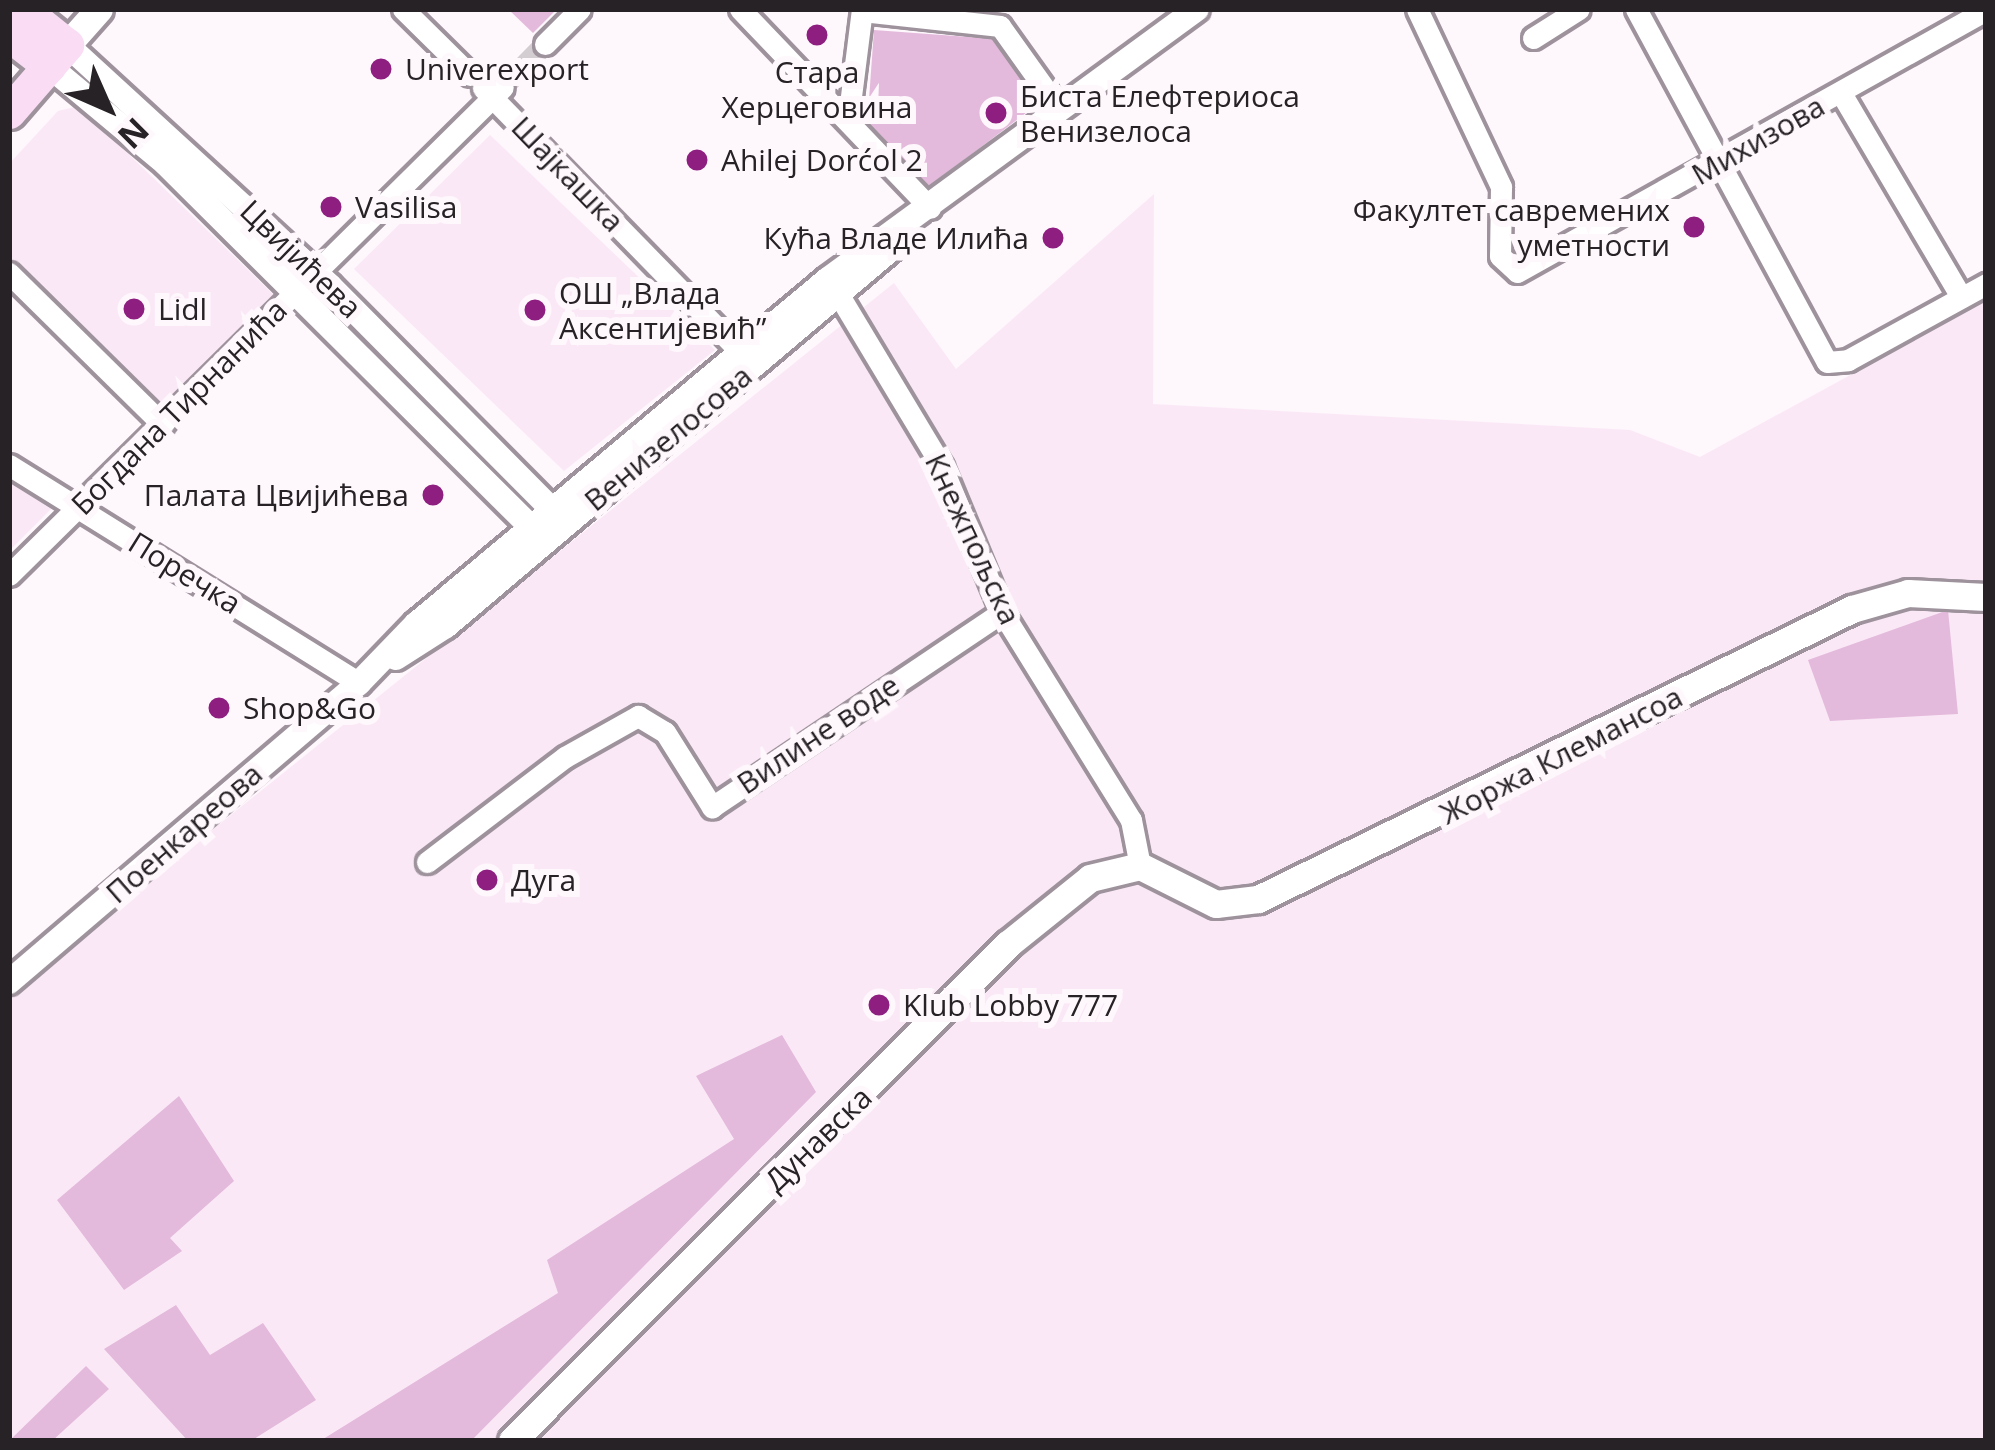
<!DOCTYPE html>
<html>
<head>
<meta charset="utf-8">
<style>
	body { margin:0 }
	#map { position:relative; width:1995px; height:1450px; overflow:hidden; background:#fef7fc; font-family:"Open Sans",sans-serif }
	div>[style] { position:absolute }
	[style*='--x'] { left:calc(var(--x)*1px); top:calc(var(--y)*1px); width:calc(var(--w)*1px); rotate:calc(var(--a)*1deg) }
	.built>* { inset:0; background:#fbe8f7 }
	.green>* { inset:0; background:#e3badb }
	.minor-tunnel>* { height:21px; margin-top:-10.5px; transform-origin:0; background:repeating-linear-gradient(90deg,#d3ccd1 0 21px,transparent 0 31px) }
	.roads { filter:drop-shadow(3px 0 #9e939c) drop-shadow(-3px 0 #9e939c) drop-shadow(0 3px #9e939c) drop-shadow(0 -3px #9e939c) }
	.minor>* { height:21px; margin:-10.5px; padding:0 10.5px; transform-origin:10.5px; border-radius:10.5px; background:#fff }
	.tertiary>* { height:24px; margin:-12px; padding:0 12px; transform-origin:12px; border-radius:12px; background:#fff }
	.secondary>* { height:27px; margin:-13.5px; padding:0 13.5px; transform-origin:13.5px; border-radius:13.5px; background:#fff }
	.primary>* { height:33px; margin:-16.5px; padding:0 16.5px; transform-origin:16.5px; border-radius:16.5px; background:#fadcf4 }
	.dots>* { width:33px; height:33px; translate:-50% -50%; box-sizing:border-box; border:6px solid #fef7fc; border-radius:50% }
	span { translate:-50% -50%; white-space:nowrap; text-align:center; line-height:1.15; -webkit-text-stroke:12px #fef7fc; paint-order:stroke }
	.poi-label { font-size:30px; color:#262225 }
	.left { translate:0 -50%; text-align:left }
	.right { translate:-100% -50%; text-align:right }
	.street-label { font-size:30px; color:#262225 }
	.frame { position:absolute; inset:0; border:12px solid #262225; pointer-events:none }
	.north { position:absolute; left:48px; top:48px; width:120px; height:120px; -webkit-text-stroke:9px #fef7fc; paint-order:stroke; rotate:135deg; font-size:33px; font-weight:700; line-height:48px; text-align:center; color:#262225 }
	.north::after { content:''; display:block; margin:auto; width:42px; height:54px; background:#262225; clip-path:polygon(50% 0,100% 100%,50% 72%,0 100%) }
</style>
</head>
<body>
<div id="map">
	<div class="built">
		<div style="clip-path:polygon(79px 106px,276px 297px,159px 413px,9px 264px,9px 164px,58px 111px)"></div>
		<div style="clip-path:polygon(490px 135px,715px 350px,564px 471px,354px 269px)"></div>
		<div style="clip-path:polygon(1154px 194px,1153px 404px,1630px 430px,1700px 457px,1986px 301px,1986px 1441px,9px 1441px,9px 993px,894px 283px,956px 369px)"></div>
		<div style="clip-path:polygon(9px 476px,56px 504px,9px 551px)"></div>
	</div>
	<div class="green">
		<div style="clip-path:polygon(508px 9px,557px 9px,533px 33px)"></div>
		<div style="clip-path:polygon(874px 30px,996px 39px,1043px 100px,927px 188px,867px 127px)"></div>
		<div style="clip-path:polygon(1948px 610px,1958px 714px,1830px 721px,1808px 660px)"></div>
		<div style="clip-path:polygon(782px 1035px,816px 1092px,471px 1441px,320px 1441px,558px 1293px,547px 1260px,734px 1139px,696px 1076px)"></div>
		<div style="clip-path:polygon(179px 1096px,234px 1181px,170px 1238px,182px 1251px,124px 1290px,57px 1200px)"></div>
		<div style="clip-path:polygon(176px 1305px,210px 1355px,263px 1323px,316px 1400px,251px 1441px,188px 1441px,104px 1349px)"></div>
		<div style="clip-path:polygon(86px 1366px,109px 1389px,52px 1441px,9px 1441px)"></div>
	</div>
	<div class="minor-tunnel">
		<div style="--x:503;--y:87;--w:60;--a:-45.7"></div>
	</div>
	<div class="roads">
		<div class="minor">
			<div style="--x:403;--y:9;--w:94;--a:44.6"></div>
			<div style="--x:740;--y:9;--w:275;--a:46.3"></div>
			<div style="--x:1417;--y:9;--w:197;--a:64.7"></div>
			<div style="--x:1501;--y:187;--w:69;--a:90.8"></div>
			<div style="--x:1500;--y:256;--w:23;--a:43"></div>
			<div style="--x:1517;--y:272;--w:537;--a:-29.19"></div>
			<div style="--x:1636;--y:9;--w:401;--a:61.6"></div>
			<div style="--x:1827;--y:362;--w:21;--a:-5"></div>
			<div style="--x:1848;--y:360;--w:158;--a:-28.8"></div>
			<div style="--x:862;--y:11;--w:139;--a:6.2"></div>
			<div style="--x:1000;--y:26;--w:103;--a:54.5"></div>
			<div style="--x:1533;--y:38;--w:54;--a:-32.2"></div>
			<div style="--x:545;--y:44;--w:49;--a:-45"></div>
			<div style="--x:483;--y:88;--w:383;--a:45.7"></div>
			<div style="--x:1841;--y:93;--w:237;--a:59.5"></div>
			<div style="--x:848;--y:120;--w:112;--a:-82.8"></div>
			<div style="--x:9;--y:273;--w:216;--a:44.6"></div>
			<div style="--x:831;--y:282;--w:216;--a:59"></div>
			<div style="--x:942;--y:467;--w:157;--a:67.5"></div>
			<div style="--x:1002;--y:612;--w:245;--a:58.2"></div>
			<div style="--x:1131;--y:820;--w:47;--a:78.9"></div>
			<div style="--x:9;--y:465;--w:412;--a:31.9"></div>
			<div style="--x:9;--y:575;--w:694;--a:-44.65"></div>
			<div style="--x:427;--y:862;--w:173;--a:-37.3"></div>
			<div style="--x:565;--y:757;--w:84;--a:-29.3"></div>
			<div style="--x:638;--y:716;--w:31;--a:31"></div>
			<div style="--x:665;--y:732;--w:89;--a:57.9"></div>
			<div style="--x:712;--y:807;--w:349;--a:-33.9"></div>
		</div>
		<div class="tertiary">
			<div style="--x:67;--y:45;--w:357;--a:42.5"></div>
			<div style="--x:330;--y:286;--w:331;--a:45.2"></div>
			<div style="--x:49;--y:66;--w:153;--a:39.9"></div>
			<div style="--x:166;--y:164;--w:528;--a:44.85"></div>
			<div style="--x:396;--y:658;--w:59;--a:-32.6"></div>
			<div style="--x:446;--y:626;--w:590;--a:-40.25"></div>
			<div style="--x:9;--y:982;--w:460;--a:-40.5"></div>
			<div style="--x:359;--y:683;--w:82;--a:-46"></div>
			<div style="--x:416;--y:624;--w:537;--a:-39.94"></div>
			<div style="--x:828;--y:279;--w:457;--a:-36.2"></div>
		</div>
		<div class="secondary">
			<div style="--x:67;--y:45;--w:48;--a:-48.4"></div>
			<div style="--x:512;--y:1441;--w:702;--a:-45.06"></div>
			<div style="--x:1008;--y:944;--w:105;--a:-38.8"></div>
			<div style="--x:1090;--y:878;--w:51;--a:-13.5"></div>
			<div style="--x:1140;--y:866;--w:85;--a:26.6"></div>
			<div style="--x:1216;--y:904;--w:42;--a:-6.8"></div>
			<div style="--x:1258;--y:899;--w:661;--a:-26.02"></div>
			<div style="--x:1852;--y:609;--w:58;--a:-15.9"></div>
			<div style="--x:1908;--y:593;--w:78;--a:2.9"></div>
		</div>
		<div class="primary">
			<div style="--x:9;--y:35;--w:51;--a:37.8"></div>
			<div style="--x:9;--y:112;--w:89;--a:-49.1"></div>
			<div style="--x:67;--y:45;--w:58;--a:-141.3"></div>
		</div>
	</div>
	<div class="dots">
		<div style="left:817px;top:35px;background:#8e1f81"></div>
		<div style="left:381px;top:69px;background:#8e1f81"></div>
		<div style="left:996px;top:113px;background:#8e1f81"></div>
		<div style="left:697px;top:160px;background:#8e1f81"></div>
		<div style="left:331px;top:207px;background:#8e1f81"></div>
		<div style="left:1694px;top:227px;background:#8e1f81"></div>
		<div style="left:1053px;top:238px;background:#8e1f81"></div>
		<div style="left:134px;top:309px;background:#8e1f81"></div>
		<div style="left:535px;top:310px;background:#8e1f81"></div>
		<div style="left:433px;top:495px;background:#8e1f81"></div>
		<div style="left:219px;top:708px;background:#8e1f81"></div>
		<div style="left:487px;top:880px;background:#8e1f81"></div>
		<div style="left:879px;top:1005px;background:#8e1f81"></div>
	</div>
	<div class="poi-label">
		<span class="left" style="left:405px;top:69px">Univerexport</span>
		<span style="left:817px;top:89px">Стара<br>Херцеговина</span>
		<span class="left" style="left:1020px;top:113px">Биста Елефтериоса<br>Венизелоса</span>
		<span class="left" style="left:721px;top:160px">Ahilej Dorćol 2</span>
		<span class="left" style="left:355px;top:207px">Vasilisa</span>
		<span class="right" style="left:1670px;top:227px">Факултет савремених<br>уметности</span>
		<span class="right" style="left:1029px;top:238px">Кућа Владе Илића</span>
		<span class="left" style="left:559px;top:310px">ОШ „Влада<br>Аксентијевић”</span>
		<span class="left" style="left:158px;top:309px">Lidl</span>
		<span class="right" style="left:409px;top:495px">Палата Цвијићева</span>
		<span class="left" style="left:243px;top:708px">Shop&amp;Go</span>
		<span class="left" style="left:511px;top:880px">Дуга</span>
		<span class="left" style="left:903px;top:1005px">Klub Lobby 777</span>
	</div>
	<div class="street-label">
		<span style="left:1758px;top:140px;rotate:-30deg">Михизова</span>
		<span style="left:568px;top:174px;rotate:46deg">Шајкашка</span>
		<span style="left:301px;top:259px;rotate:44deg">Цвијићева</span>
		<span style="left:179px;top:407px;rotate:-45deg">Богдана Тирнанића</span>
		<span style="left:668px;top:438px;rotate:-40deg">Венизелосова</span>
		<span style="left:973px;top:539px;rotate:65deg">Кнежпољска</span>
		<span style="left:185px;top:573px;rotate:32deg">Поречка</span>
		<span style="left:818px;top:734px;rotate:-34deg">Вилине воде</span>
		<span style="left:1561px;top:755px;rotate:-27deg">Жоржа Клемансоа</span>
		<span style="left:184px;top:833px;rotate:-41deg">Поенкареова</span>
		<span style="left:818px;top:1139px;rotate:-44deg">Дунавска</span>
	</div>
	<div class="frame"></div>
	<div class="north">N</div>
</div>
</body>
</html>
